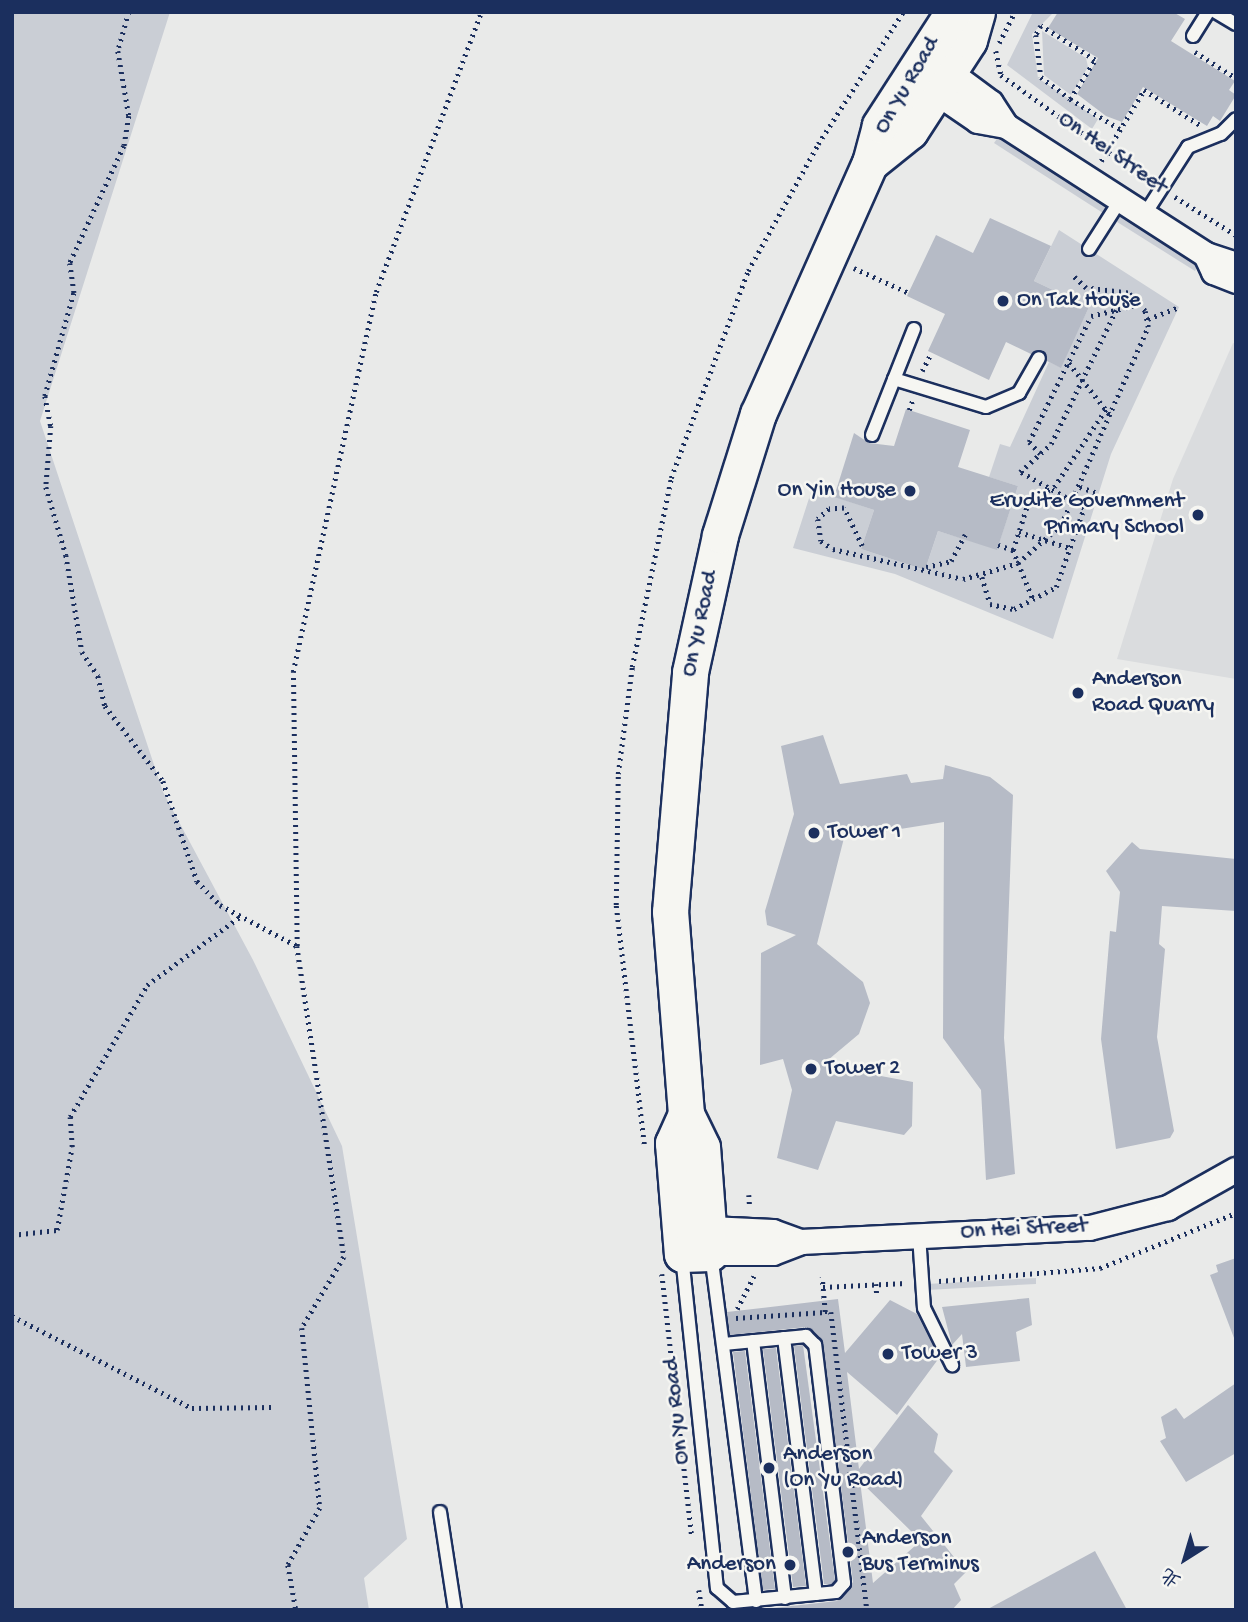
<!DOCTYPE html>
<html>
<head>
<meta charset="utf-8">
<style>
	body { margin:0 }
	#map { position:relative; width:1248px; height:1622px; overflow:hidden; background:#e9eae9; font-family:"Gochi Hand","LXGW WenKai TC",sans-serif }
	div>[style] { position:absolute }
	[style*='--x'] { left:calc(var(--x)*1px); top:calc(var(--y)*1px); width:calc(var(--w)*1px); rotate:calc(var(--a)*1deg) }
	.built>* { inset:0; background:#dadcde }
	.green>* { inset:0; background:#caced5 }
	.building>* { inset:0; background:#b6bbc6 }
	.path>* { height:4.5px; margin-top:-2.25px; transform-origin:0; background:repeating-linear-gradient(90deg,#1b2f5e 0 2px,transparent 0 7px) }
	.roads { filter:drop-shadow(2px 0 #1b2f5e) drop-shadow(-2px 0 #1b2f5e) drop-shadow(0 2px #1b2f5e) drop-shadow(0 -2px #1b2f5e) }
	.lane>* { height:12px; margin:-6px; padding:0 6px; transform-origin:6px; border-radius:6px; background:#f6f6f2 }
	.street>* { height:24px; margin:-12px; padding:0 12px; transform-origin:12px; border-radius:12px; background:#f6f6f2 }
	.secondary>* { height:35px; margin:-17.5px; padding:0 17.5px; transform-origin:17.5px; border-radius:17.5px; background:#f6f6f2 }
	.dots>* { width:19px; height:19px; translate:-50% -50%; box-sizing:border-box; border:4px solid #f6f6f2; border-radius:50% }
	span { translate:-50% -50%; white-space:nowrap; text-align:center; line-height:1.15; -webkit-text-stroke:5px #f6f6f2; paint-order:stroke }
	.street-label { font-size:23px; color:#1b2f5e }
	.poi-label { font-size:23px; color:#1b2f5e }
	.left { translate:0 -50%; text-align:left }
	.right { translate:-100% -50%; text-align:right }
	.frame { position:absolute; inset:0; border:14px solid #1b2f5e; pointer-events:none }
	.north { position:absolute; left:1150px; top:1524px; width:70px; height:70px; -webkit-text-stroke:5px #f6f6f2; paint-order:stroke; rotate:217deg; font-size:19px; font-weight:700; line-height:28px; text-align:center; color:#1b2f5e }
	.north::after { content:''; display:block; margin:auto; width:24px; height:32px; background:#1b2f5e; clip-path:polygon(50% 0,100% 100%,50% 72%,0 100%) }
</style>
</head>
<body>
<div id="map">
	<div class="built">
		<div style="clip-path:polygon(1233px 343px,1236px 344px,1236px 679px,1117px 659px,1173px 479px)"></div>
	</div>
	<div class="green">
		<div style="clip-path:polygon(12px 12px,170px 12px,40px 421px,163px 792px,253px 960px,342px 1146px,407px 1539px,364px 1578px,369px 1610px,12px 1610px)"></div>
		<div style="clip-path:polygon(1033px 12px,1054px 12px,1032px 34px,1038px 78px,1098px 119px,1092px 129px,1007px 65px)"></div>
		<div style="clip-path:polygon(1042px 31px,1086px 58px,1088px 67px,1071px 95px,1044px 75px)"></div>
		<div style="clip-path:polygon(999px 136px,1108px 205px,1103px 213px,994px 143px)"></div>
		<div style="clip-path:polygon(1119px 213px,1199px 264px,1195px 271px,1114px 220px)"></div>
		<div style="clip-path:polygon(1059px 230px,1179px 307px,1111px 454px,1053px 639px,895px 574px,793px 548px,812px 489px,874px 510px,861px 549px,919px 568px,925px 570px,938px 531px,997px 549px,1018px 486px,989px 477px,1000px 444px,1010px 447px,1049px 362px,1060px 367px,1089px 307px,1034px 281px)"></div>
		<div style="clip-path:polygon(1036px 1278px,1036px 1284px,927px 1290px,927px 1284px)"></div>
	</div>
	<div class="building">
		<div style="clip-path:polygon(1058px 12px,1173px 12px,1185px 19px,1171px 41px,1235px 81px,1229px 90px,1236px 95px,1220px 121px,1213px 116px,1207px 126px,1143px 87px,1122px 122px,1106px 116px,1077px 94px,1098px 58px,1048px 28px)"></div>
		<div style="clip-path:polygon(990px 218px,1051px 246px,1034px 281px,1089px 307px,1061px 368px,1047px 361px,1043px 350px,1031px 354px,1006px 342px,989px 380px,928px 351px,945px 314px,907px 296px,936px 235px,973px 253px)"></div>
		<div style="clip-path:polygon(906px 409px,970px 430px,958px 467px,1018px 486px,997px 550px,938px 531px,925px 570px,861px 549px,874px 510px,834px 497px,854px 433px,869px 443px,894px 446px)"></div>
		<div style="clip-path:polygon(823px 735px,840px 784px,907px 774px,911px 783px,943px 779px,945px 765px,990px 777px,1013px 795px,1004px 1038px,1015px 1174px,986px 1180px,981px 1090px,943px 1038px,944px 822px,844px 838px,817px 944px,863px 982px,870px 1003px,859px 1034px,822px 1065px,913px 1082px,912px 1126px,904px 1135px,836px 1121px,818px 1170px,777px 1158px,792px 1090px,783px 1059px,760px 1065px,761px 953px,796px 935px,767px 925px,765px 911px,794px 814px,781px 746px)"></div>
		<div style="clip-path:polygon(1132px 842px,1140px 849px,1236px 859px,1236px 911px,1162px 906px,1159px 944px,1165px 949px,1157px 1037px,1174px 1131px,1170px 1138px,1116px 1149px,1101px 1039px,1110px 931px,1116px 932px,1120px 892px,1106px 871px)"></div>
		<div style="clip-path:polygon(1236px 1258px,1236px 1338px,1234px 1338px,1210px 1275px,1218px 1272px,1216px 1265px)"></div>
		<div style="clip-path:polygon(1029px 1298px,1032px 1325px,1016px 1332px,1020px 1361px,966px 1367px,962px 1334px,952px 1345px,942px 1307px)"></div>
		<div style="clip-path:polygon(evenodd,838px 1299px,845px 1353px,890px 1300px,917px 1314px,939px 1358px,897px 1415px,847px 1372px,859px 1469px,908px 1405px,938px 1434px,934px 1452px,953px 1471px,921px 1516px,966px 1572px,954px 1584px,961px 1600px,952px 1610px,756px 1610px,837px 1601px,853px 1582px,823px 1343px,806px 1327px,730px 1335px,727px 1312px,838px 1299px,860px 1481px,916px 1536px,916px 1545px,873px 1583px,860px 1481px)"></div>
		<div style="clip-path:polygon(803px 1345px,835px 1580px,832px 1584px,824px 1584px,794px 1346px)"></div>
		<div style="clip-path:polygon(776px 1348px,806px 1586px,793px 1587px,763px 1349px)"></div>
		<div style="clip-path:polygon(745px 1351px,775px 1589px,763px 1590px,733px 1352px)"></div>
		<div style="clip-path:polygon(1236px 1383px,1236px 1453px,1186px 1482px,1160px 1441px,1166px 1438px,1161px 1417px,1176px 1408px,1184px 1419px)"></div>
		<div style="clip-path:polygon(1095px 1551px,1127px 1610px,986px 1610px)"></div>
	</div>
	<div class="path">
		<div style="--x:129;--y:12;--w:41;--a:105.8"></div>
		<div style="--x:118;--y:51;--w:66;--a:80.4"></div>
		<div style="--x:129;--y:116;--w:30;--a:99"></div>
		<div style="--x:124;--y:146;--w:129;--a:114.8"></div>
		<div style="--x:70;--y:263;--w:30;--a:82"></div>
		<div style="--x:74;--y:293;--w:107;--a:105.7"></div>
		<div style="--x:45;--y:396;--w:31;--a:79"></div>
		<div style="--x:51;--y:426;--w:61;--a:94.7"></div>
		<div style="--x:46;--y:487;--w:71;--a:73.6"></div>
		<div style="--x:66;--y:555;--w:98;--a:80.6"></div>
		<div style="--x:82;--y:652;--w:29;--a:56"></div>
		<div style="--x:98;--y:676;--w:31;--a:77"></div>
		<div style="--x:105;--y:706;--w:95;--a:52.3"></div>
		<div style="--x:163;--y:781;--w:106;--a:71.2"></div>
		<div style="--x:197;--y:881;--w:33;--a:46"></div>
		<div style="--x:220;--y:905;--w:87;--a:28"></div>
		<div style="--x:297;--y:946;--w:315;--a:81.4"></div>
		<div style="--x:344;--y:1257;--w:82;--a:120.6"></div>
		<div style="--x:302;--y:1328;--w:181;--a:84.3"></div>
		<div style="--x:320;--y:1508;--w:65;--a:119.3"></div>
		<div style="--x:288;--y:1565;--w:46;--a:79.9"></div>
		<div style="--x:999;--y:43;--w:35;--a:-63"></div>
		<div style="--x:996;--y:51;--w:25;--a:78"></div>
		<div style="--x:1001;--y:75;--w:182;--a:35.6"></div>
		<div style="--x:1195;--y:52;--w:49;--a:32.4"></div>
		<div style="--x:1070;--y:99;--w:46;--a:-57.3"></div>
		<div style="--x:1095;--y:60;--w:64;--a:-147.8"></div>
		<div style="--x:1041;--y:26;--w:10;--a:119"></div>
		<div style="--x:1036;--y:35;--w:42;--a:83.2"></div>
		<div style="--x:1041;--y:77;--w:36;--a:37"></div>
		<div style="--x:1070;--y:99;--w:58;--a:31"></div>
		<div style="--x:1101;--y:161;--w:83;--a:-58.8"></div>
		<div style="--x:1144;--y:90;--w:66;--a:32"></div>
		<div style="--x:1175;--y:197;--w:72;--a:31.9"></div>
		<div style="--x:854;--y:268;--w:60;--a:24.4"></div>
		<div style="--x:1148;--y:319;--w:33;--a:-21"></div>
		<div style="--x:1069;--y:363;--w:68;--a:51.6"></div>
		<div style="--x:922;--y:371;--w:20;--a:-63"></div>
		<div style="--x:909;--y:410;--w:12;--a:-70"></div>
		<div style="--x:1040;--y:454;--w:16;--a:-133"></div>
		<div style="--x:1029;--y:442;--w:140;--a:-63.8"></div>
		<div style="--x:1091;--y:316;--w:50;--a:-13.8"></div>
		<div style="--x:1080;--y:487;--w:18;--a:19"></div>
		<div style="--x:1019;--y:532;--w:53;--a:17.4"></div>
		<div style="--x:998;--y:545;--w:16;--a:18"></div>
		<div style="--x:1013;--y:550;--w:52;--a:-72.3"></div>
		<div style="--x:1029;--y:500;--w:28;--a:-27"></div>
		<div style="--x:1054;--y:487;--w:94;--a:-56.3"></div>
		<div style="--x:862;--y:546;--w:42;--a:-115.3"></div>
		<div style="--x:844;--y:508;--w:15;--a:176"></div>
		<div style="--x:829;--y:509;--w:15;--a:138"></div>
		<div style="--x:818;--y:519;--w:22;--a:82"></div>
		<div style="--x:821;--y:541;--w:14;--a:34"></div>
		<div style="--x:833;--y:549;--w:133;--a:13"></div>
		<div style="--x:963;--y:579;--w:57;--a:-16.2"></div>
		<div style="--x:1018;--y:563;--w:57;--a:-41.5"></div>
		<div style="--x:1061;--y:525;--w:216;--a:-66.3"></div>
		<div style="--x:1148;--y:327;--w:16;--a:-101"></div>
		<div style="--x:1145;--y:311;--w:25;--a:-133"></div>
		<div style="--x:1128;--y:293;--w:42;--a:-173.2"></div>
		<div style="--x:1086;--y:288;--w:19;--a:-137"></div>
		<div style="--x:1013;--y:550;--w:53;--a:67.8"></div>
		<div style="--x:926;--y:567;--w:26;--a:-13"></div>
		<div style="--x:951;--y:561;--w:30;--a:-62"></div>
		<div style="--x:982;--y:577;--w:28;--a:73"></div>
		<div style="--x:990;--y:604;--w:25;--a:12"></div>
		<div style="--x:1014;--y:609;--w:47;--a:-27.6"></div>
		<div style="--x:1056;--y:587;--w:84;--a:-70.5"></div>
		<div style="--x:1084;--y:508;--w:73;--a:-150.6"></div>
		<div style="--x:1020;--y:472;--w:42;--a:-42.1"></div>
		<div style="--x:1051;--y:444;--w:149;--a:-64.1"></div>
		<div style="--x:297;--y:946;--w:274;--a:-90.8"></div>
		<div style="--x:293;--y:672;--w:389;--a:-77.7"></div>
		<div style="--x:376;--y:292;--w:299;--a:-69.4"></div>
		<div style="--x:644;--y:1144;--w:241;--a:-96.7"></div>
		<div style="--x:616;--y:905;--w:131;--a:-89.1"></div>
		<div style="--x:618;--y:774;--w:108;--a:-82.5"></div>
		<div style="--x:632;--y:667;--w:193;--a:-78.3"></div>
		<div style="--x:671;--y:478;--w:221;--a:-69.6"></div>
		<div style="--x:748;--y:271;--w:145;--a:-61.1"></div>
		<div style="--x:818;--y:144;--w:157;--a:-57.2"></div>
		<div style="--x:749;--y:1195;--w:13;--a:86"></div>
		<div style="--x:12;--y:1235;--w:45;--a:-6.3"></div>
		<div style="--x:57;--y:1230;--w:84;--a:-79.8"></div>
		<div style="--x:72;--y:1147;--w:30;--a:-94"></div>
		<div style="--x:70;--y:1117;--w:153;--a:-59.7"></div>
		<div style="--x:147;--y:985;--w:117;--a:-36.3"></div>
		<div style="--x:662;--y:1274;--w:264;--a:83.5"></div>
		<div style="--x:939;--y:1281;--w:162;--a:-4.6"></div>
		<div style="--x:1100;--y:1268;--w:147;--a:-22"></div>
		<div style="--x:876;--y:1284;--w:12;--a:85"></div>
		<div style="--x:823;--y:1287;--w:83;--a:-2.8"></div>
		<div style="--x:737;--y:1309;--w:37;--a:-63"></div>
		<div style="--x:825;--y:1312;--w:6;--a:0"></div>
		<div style="--x:831;--y:1312;--w:300;--a:83.1"></div>
		<div style="--x:12;--y:1316;--w:202;--a:27.1"></div>
		<div style="--x:192;--y:1408;--w:79;--a:-0.7"></div>
		<div style="--x:736;--y:1318;--w:89;--a:-3.9"></div>
		<div style="--x:825;--y:1312;--w:35;--a:-95"></div>
		<div style="--x:699;--y:1590;--w:20;--a:81"></div>
	</div>
	<div class="roads">
		<div class="lane">
			<div style="--x:1216;--y:12;--w:23;--a:31"></div>
			<div style="--x:1193;--y:36;--w:28;--a:-58"></div>
			<div style="--x:1145;--y:214;--w:80;--a:-57.3"></div>
			<div style="--x:1188;--y:147;--w:35;--a:-22"></div>
			<div style="--x:1221;--y:134;--w:21;--a:-45"></div>
			<div style="--x:1089;--y:249;--w:59;--a:-57.4"></div>
			<div style="--x:894;--y:379;--w:96;--a:16.9"></div>
			<div style="--x:986;--y:407;--w:36;--a:-23"></div>
			<div style="--x:1019;--y:393;--w:40;--a:-60.3"></div>
			<div style="--x:872;--y:435;--w:114;--a:-68.4"></div>
			<div style="--x:919;--y:1235;--w:73;--a:86.1"></div>
			<div style="--x:924;--y:1308;--w:64;--a:63.8"></div>
			<div style="--x:711;--y:1254;--w:350;--a:82.6"></div>
			<div style="--x:682;--y:1256;--w:334;--a:84"></div>
			<div style="--x:717;--y:1588;--w:21;--a:41"></div>
			<div style="--x:733;--y:1602;--w:103;--a:-5.5"></div>
			<div style="--x:836;--y:1592;--w:12;--a:-48"></div>
			<div style="--x:844;--y:1583;--w:240;--a:-96.9"></div>
			<div style="--x:815;--y:1345;--w:13;--a:-135"></div>
			<div style="--x:806;--y:1336;--w:82;--a:174.4"></div>
			<div style="--x:784;--y:1338;--w:258;--a:82.9"></div>
			<div style="--x:753;--y:1341;--w:259;--a:82.9"></div>
			<div style="--x:440;--y:1512;--w:99;--a:81.3"></div>
		</div>
		<div class="street">
			<div style="--x:949;--y:72;--w:52;--a:36.4"></div>
			<div style="--x:991;--y:103;--w:27;--a:57"></div>
			<div style="--x:936;--y:92;--w:51;--a:34.6"></div>
			<div style="--x:978;--y:121;--w:28;--a:10"></div>
			<div style="--x:1006;--y:126;--w:238;--a:32.8"></div>
			<div style="--x:1206;--y:255;--w:32;--a:18"></div>
			<div style="--x:1206;--y:255;--w:19;--a:65"></div>
			<div style="--x:1214;--y:272;--w:24;--a:22"></div>
			<div style="--x:710;--y:1229;--w:63;--a:2.7"></div>
			<div style="--x:773;--y:1232;--w:30;--a:20"></div>
			<div style="--x:710;--y:1253;--w:63;--a:0"></div>
			<div style="--x:773;--y:1253;--w:30;--a:-21"></div>
			<div style="--x:801;--y:1242;--w:289;--a:-2.8"></div>
			<div style="--x:1090;--y:1228;--w:81;--a:-14.4"></div>
			<div style="--x:1168;--y:1208;--w:78;--a:-29.2"></div>
		</div>
		<div class="secondary">
			<div style="--x:870;--y:163;--w:51;--a:-38.7"></div>
			<div style="--x:910;--y:131;--w:108;--a:-57"></div>
			<div style="--x:969;--y:40;--w:29;--a:-74"></div>
			<div style="--x:686;--y:1114;--w:32;--a:114"></div>
			<div style="--x:673;--y:1143;--w:111;--a:85.4"></div>
			<div style="--x:682;--y:1254;--w:28;--a:-2"></div>
			<div style="--x:710;--y:1253;--w:106;--a:-94.3"></div>
			<div style="--x:702;--y:1147;--w:37;--a:-116"></div>
			<div style="--x:686;--y:1114;--w:203;--a:-94.5"></div>
			<div style="--x:670;--y:912;--w:241;--a:-85.2"></div>
			<div style="--x:690;--y:672;--w:140;--a:-77.6"></div>
			<div style="--x:720;--y:535;--w:127;--a:-72.6"></div>
			<div style="--x:758;--y:414;--w:275;--a:-66"></div>
			<div style="--x:870;--y:163;--w:39;--a:-75"></div>
			<div style="--x:880;--y:125;--w:135;--a:-57.1"></div>
		</div>
	</div>
	<div class="dots">
		<div style="left:1003px;top:301px;background:#1b2f5e"></div>
		<div style="left:910px;top:491px;background:#1b2f5e"></div>
		<div style="left:1198px;top:515px;background:#1b2f5e"></div>
		<div style="left:1078px;top:693px;background:#1b2f5e"></div>
		<div style="left:814px;top:833px;background:#1b2f5e"></div>
		<div style="left:811px;top:1069px;background:#1b2f5e"></div>
		<div style="left:888px;top:1354px;background:#1b2f5e"></div>
		<div style="left:769px;top:1468px;background:#1b2f5e"></div>
		<div style="left:848px;top:1552px;background:#1b2f5e"></div>
		<div style="left:790px;top:1565px;background:#1b2f5e"></div>
	</div>
	<div class="street-label">
		<span style="left:908px;top:86px;rotate:-60deg">On Yu Road</span>
		<span style="left:1112px;top:154px;rotate:35deg">On Hei Street</span>
		<span style="left:701px;top:624px;rotate:-78deg">On Yu Road</span>
		<span style="left:1024px;top:1230px;rotate:-3deg">On Hei Street</span>
		<span style="left:678px;top:1411px;rotate:-96deg">On Yu Road</span>
	</div>
	<div class="poi-label">
		<span class="left" style="left:1017px;top:301px">On Tak House</span>
		<span class="right" style="left:896px;top:491px">On Yin House</span>
		<span class="right" style="left:1184px;top:515px">Erudite Government<br>Primary School</span>
		<span class="left" style="left:1092px;top:693px">Anderson<br>Road Quarry</span>
		<span class="left" style="left:828px;top:833px">Tower 1</span>
		<span class="left" style="left:825px;top:1069px">Tower 2</span>
		<span class="left" style="left:902px;top:1354px">Tower 3</span>
		<span class="left" style="left:783px;top:1468px">Anderson<br>(On Yu Road)</span>
		<span class="left" style="left:862px;top:1552px">Anderson<br>Bus Terminus</span>
		<span class="right" style="left:776px;top:1565px">Anderson</span>
	</div>
	<div class="frame"></div>
	<div class="north">北</div>
</div>
</body>
</html>
